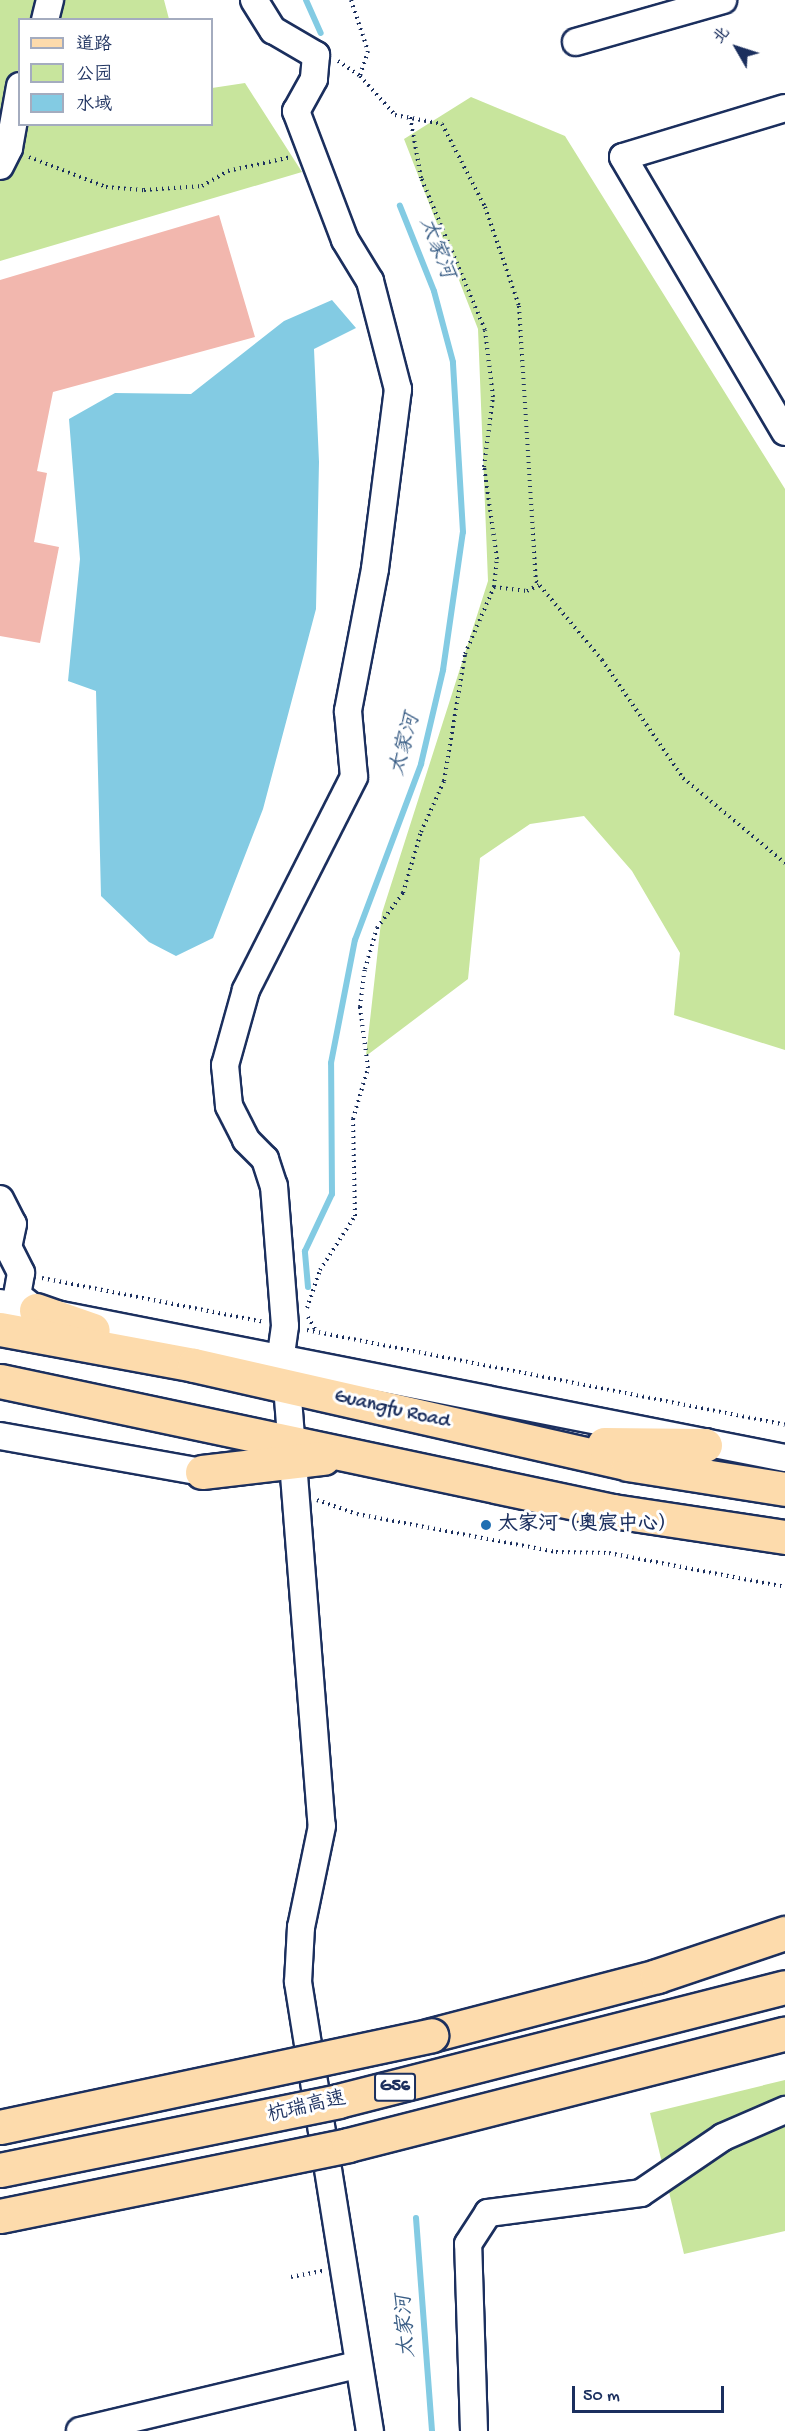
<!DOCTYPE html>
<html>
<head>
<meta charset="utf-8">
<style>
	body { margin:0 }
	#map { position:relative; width:785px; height:2431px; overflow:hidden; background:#fff; font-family:"Gochi Hand","LXGW WenKai TC",sans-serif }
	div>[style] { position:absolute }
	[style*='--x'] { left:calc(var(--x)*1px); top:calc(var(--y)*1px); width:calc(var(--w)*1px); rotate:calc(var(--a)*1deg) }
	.green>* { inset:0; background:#c8e59d }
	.water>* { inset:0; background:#83cbe3 }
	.stream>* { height:6px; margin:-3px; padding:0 3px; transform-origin:3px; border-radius:3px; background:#83cbe3 }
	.building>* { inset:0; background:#f2b7ae }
	.path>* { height:4px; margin-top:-2px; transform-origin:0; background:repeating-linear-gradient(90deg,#1b2f5e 0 1.5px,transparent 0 6px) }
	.roads { filter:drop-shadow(2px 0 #1b2f5e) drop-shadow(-2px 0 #1b2f5e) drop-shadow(0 2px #1b2f5e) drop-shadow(0 -2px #1b2f5e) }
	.minor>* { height:26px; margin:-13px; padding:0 13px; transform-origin:13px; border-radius:13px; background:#fff }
	.major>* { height:33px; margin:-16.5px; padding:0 16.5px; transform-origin:16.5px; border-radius:16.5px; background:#fddbac }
	.highway>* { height:33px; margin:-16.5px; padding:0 16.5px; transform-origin:16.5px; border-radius:16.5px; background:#fddbac }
	.bridges { filter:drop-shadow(2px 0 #1b2f5e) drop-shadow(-2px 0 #1b2f5e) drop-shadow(0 2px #1b2f5e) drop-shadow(0 -2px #1b2f5e) }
	.highway-bridge>* { height:33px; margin:-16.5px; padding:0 16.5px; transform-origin:16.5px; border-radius:16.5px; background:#fddbac }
	.dots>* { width:16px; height:16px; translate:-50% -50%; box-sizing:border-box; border:3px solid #fff; border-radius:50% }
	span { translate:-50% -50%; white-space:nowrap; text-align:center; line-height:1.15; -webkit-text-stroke:6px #fff; paint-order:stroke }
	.shield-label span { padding:2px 4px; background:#fff; border:2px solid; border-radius:4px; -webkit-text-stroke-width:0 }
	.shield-label { font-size:18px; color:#1b2f5e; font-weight:700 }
	.street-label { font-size:20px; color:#1b2f5e }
	.poi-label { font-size:20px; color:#1b2f5e; font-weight:700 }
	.left { translate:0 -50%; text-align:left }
	.water-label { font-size:21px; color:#3a5e86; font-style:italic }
	.legend { position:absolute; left:18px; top:18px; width:195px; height:108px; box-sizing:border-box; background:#fff; border:2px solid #a4acbf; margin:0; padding:8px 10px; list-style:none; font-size:18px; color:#1b2f5e }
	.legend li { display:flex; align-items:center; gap:12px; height:30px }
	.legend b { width:30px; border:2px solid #a4acbf }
	.north { position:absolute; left:707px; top:18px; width:60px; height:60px; -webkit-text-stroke:4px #fff; paint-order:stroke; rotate:309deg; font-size:16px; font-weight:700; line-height:24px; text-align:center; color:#1b2f5e }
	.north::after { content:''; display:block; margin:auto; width:21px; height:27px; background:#1b2f5e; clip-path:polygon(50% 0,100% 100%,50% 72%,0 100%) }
	.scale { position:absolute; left:572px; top:2386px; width:152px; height:27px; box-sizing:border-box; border:3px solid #1b2f5e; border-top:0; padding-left:8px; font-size:18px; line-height:21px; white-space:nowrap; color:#1b2f5e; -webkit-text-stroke:4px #fff; paint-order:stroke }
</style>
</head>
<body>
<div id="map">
	<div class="green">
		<div style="clip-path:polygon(0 0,164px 0,169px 19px,20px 20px,20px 124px,212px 124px,212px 88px,245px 83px,302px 172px,0 261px)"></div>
		<div style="clip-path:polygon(471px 97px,565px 136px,785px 489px,785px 1050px,674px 1015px,680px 953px,632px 871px,584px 816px,530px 824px,480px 858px,468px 979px,366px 1056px,382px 913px,488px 581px,478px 329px,404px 139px)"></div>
		<div style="clip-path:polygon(785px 2080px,785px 2231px,684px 2254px,650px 2113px)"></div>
	</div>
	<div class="water">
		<div style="clip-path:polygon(332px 300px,356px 328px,314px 349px,319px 462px,316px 609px,263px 809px,213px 938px,176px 956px,149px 942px,101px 896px,96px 691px,68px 681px,80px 559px,69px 419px,115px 393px,191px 394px,284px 321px)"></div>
	</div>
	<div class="stream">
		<div style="--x:306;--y:0;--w:36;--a:66"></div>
		<div style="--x:308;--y:1287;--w:36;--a:-95"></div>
		<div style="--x:305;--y:1251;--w:63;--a:-64.7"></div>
		<div style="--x:332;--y:1194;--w:131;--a:-90.4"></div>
		<div style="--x:331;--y:1063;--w:125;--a:-79"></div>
		<div style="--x:355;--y:940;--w:188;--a:-69.4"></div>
		<div style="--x:421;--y:764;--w:97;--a:-76.8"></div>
		<div style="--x:443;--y:670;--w:139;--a:-81.8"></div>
		<div style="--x:463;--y:532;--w:170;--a:-93.4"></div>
		<div style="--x:453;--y:362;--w:73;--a:-105"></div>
		<div style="--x:434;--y:291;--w:92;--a:-111.8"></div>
		<div style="--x:416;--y:2218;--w:214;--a:85.7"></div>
	</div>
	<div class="building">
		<div style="clip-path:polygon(219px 215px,255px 337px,53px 392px,37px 471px,47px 473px,34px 542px,59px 547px,40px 643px,0 636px,0 280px)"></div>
	</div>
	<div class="path">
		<div style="--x:351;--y:0;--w:54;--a:71.6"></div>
		<div style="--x:368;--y:51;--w:26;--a:108"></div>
		<div style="--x:338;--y:61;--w:27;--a:34"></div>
		<div style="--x:360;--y:76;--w:52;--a:48.1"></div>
		<div style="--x:395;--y:115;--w:48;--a:10.8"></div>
		<div style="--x:442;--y:124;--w:93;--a:62.6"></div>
		<div style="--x:485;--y:207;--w:105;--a:71"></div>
		<div style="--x:519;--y:306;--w:276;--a:86.5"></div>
		<div style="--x:536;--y:581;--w:103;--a:50.1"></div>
		<div style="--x:602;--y:660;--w:143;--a:55.5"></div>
		<div style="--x:683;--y:778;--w:133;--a:39.8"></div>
		<div style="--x:29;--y:157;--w:83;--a:21.3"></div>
		<div style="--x:106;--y:187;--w:38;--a:5"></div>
		<div style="--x:144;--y:190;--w:58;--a:-3.9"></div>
		<div style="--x:202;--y:186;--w:30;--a:-30"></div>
		<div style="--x:228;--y:171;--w:65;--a:-12.5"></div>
		<div style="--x:494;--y:587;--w:33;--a:7"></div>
		<div style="--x:527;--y:591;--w:13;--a:-27"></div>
		<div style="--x:42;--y:1278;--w:226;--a:11.2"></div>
		<div style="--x:307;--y:1308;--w:40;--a:-71.1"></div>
		<div style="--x:320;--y:1270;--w:64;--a:-57.1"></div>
		<div style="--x:355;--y:1216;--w:97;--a:-91.2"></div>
		<div style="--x:353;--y:1119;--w:53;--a:-73.6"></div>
		<div style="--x:368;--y:1068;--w:62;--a:-97.5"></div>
		<div style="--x:360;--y:1007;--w:38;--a:-83"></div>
		<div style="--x:365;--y:969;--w:43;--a:-73.7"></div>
		<div style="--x:377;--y:928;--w:44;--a:-53.4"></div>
		<div style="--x:403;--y:893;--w:64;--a:-73.6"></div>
		<div style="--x:421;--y:832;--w:56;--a:-65.7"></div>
		<div style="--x:444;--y:781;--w:129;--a:-80.6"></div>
		<div style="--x:465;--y:654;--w:73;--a:-66.6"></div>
		<div style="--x:494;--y:587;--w:28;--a:-84"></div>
		<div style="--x:497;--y:559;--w:93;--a:-98"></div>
		<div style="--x:484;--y:467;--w:71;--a:-82.7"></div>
		<div style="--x:493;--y:397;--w:67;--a:-96.8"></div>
		<div style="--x:485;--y:330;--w:165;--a:-112.8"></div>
		<div style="--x:421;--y:178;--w:63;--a:-100.1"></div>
		<div style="--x:308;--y:1317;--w:16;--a:60"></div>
		<div style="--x:307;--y:1330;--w:487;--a:11.2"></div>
		<div style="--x:317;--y:1500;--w:42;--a:19.3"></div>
		<div style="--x:357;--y:1514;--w:203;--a:10.8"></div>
		<div style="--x:556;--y:1552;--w:53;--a:1.1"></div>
		<div style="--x:609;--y:1553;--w:179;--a:10.9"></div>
		<div style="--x:291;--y:2277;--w:33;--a:-11"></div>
	</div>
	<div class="roads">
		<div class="minor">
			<div style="--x:254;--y:0;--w:36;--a:58"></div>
			<div style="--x:273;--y:30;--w:50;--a:30.2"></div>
			<div style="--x:316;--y:55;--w:24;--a:95"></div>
			<div style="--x:314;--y:79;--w:37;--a:119"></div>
			<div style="--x:296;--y:111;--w:138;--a:69.2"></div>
			<div style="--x:345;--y:240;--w:48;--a:58.6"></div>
			<div style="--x:370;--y:281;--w:112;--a:75.5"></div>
			<div style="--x:398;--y:389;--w:181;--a:97.3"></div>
			<div style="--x:375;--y:569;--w:145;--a:100.8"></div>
			<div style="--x:348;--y:711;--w:66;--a:84.8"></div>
			<div style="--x:354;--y:777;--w:239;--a:116.9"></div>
			<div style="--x:246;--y:990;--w:78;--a:105.6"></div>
			<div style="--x:225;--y:1065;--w:41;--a:84.4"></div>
			<div style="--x:229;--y:1106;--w:38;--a:63"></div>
			<div style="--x:246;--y:1140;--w:27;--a:45"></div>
			<div style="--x:265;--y:1159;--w:28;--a:72"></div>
			<div style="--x:274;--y:1186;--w:140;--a:85.5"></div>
			<div style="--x:285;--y:1326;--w:30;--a:98"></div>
			<div style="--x:45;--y:20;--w:21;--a:-76"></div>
			<div style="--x:576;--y:42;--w:153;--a:-15.9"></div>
			<div style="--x:785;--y:108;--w:169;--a:163.2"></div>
			<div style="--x:623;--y:157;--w:319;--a:59.5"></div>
			<div style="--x:0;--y:166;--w:20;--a:-63"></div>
			<div style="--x:9;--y:148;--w:63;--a:-79.9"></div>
			<div style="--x:0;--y:1199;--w:28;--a:63"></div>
			<div style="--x:13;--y:1224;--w:24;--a:102"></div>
			<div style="--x:8;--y:1247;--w:29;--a:63"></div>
			<div style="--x:21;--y:1273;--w:22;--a:100"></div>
			<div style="--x:17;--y:1295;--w:24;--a:38"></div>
			<div style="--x:0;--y:1303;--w:800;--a:11.17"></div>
			<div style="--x:287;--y:1386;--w:441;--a:85.5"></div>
			<div style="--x:322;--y:1826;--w:103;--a:101.7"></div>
			<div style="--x:301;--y:1927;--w:55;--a:93.1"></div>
			<div style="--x:298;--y:1982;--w:455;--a:80.9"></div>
			<div style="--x:0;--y:1436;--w:205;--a:10.1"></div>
			<div style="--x:80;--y:2431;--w:286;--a:-13.4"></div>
			<div style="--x:474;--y:2431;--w:187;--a:-91.8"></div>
			<div style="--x:468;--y:2244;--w:37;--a:-57"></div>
			<div style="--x:488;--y:2213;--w:154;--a:-7.4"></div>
			<div style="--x:641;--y:2193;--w:99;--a:-34.3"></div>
			<div style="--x:723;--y:2137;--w:68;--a:-23.5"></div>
		</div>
		<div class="major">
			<div style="--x:36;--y:1310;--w:60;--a:19.3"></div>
			<div style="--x:0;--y:1329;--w:197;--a:10.5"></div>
			<div style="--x:194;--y:1365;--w:445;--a:12.8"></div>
			<div style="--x:628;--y:1464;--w:159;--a:9"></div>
			<div style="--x:0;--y:1381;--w:627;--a:11.97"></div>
			<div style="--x:613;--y:1511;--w:174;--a:8.6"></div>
			<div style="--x:604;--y:1444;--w:101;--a:0.6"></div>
			<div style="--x:202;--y:1472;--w:122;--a:-6.6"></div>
		</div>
		<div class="highway">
			<div style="--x:431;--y:2035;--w:234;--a:-14.6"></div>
			<div style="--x:657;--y:1976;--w:135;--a:-18.6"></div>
		</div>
	</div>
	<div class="bridges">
		<div class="highway-bridge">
			<div style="--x:0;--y:2127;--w:441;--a:-12"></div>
			<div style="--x:0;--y:2170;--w:345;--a:-11.5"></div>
			<div style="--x:338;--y:2101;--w:461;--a:-14.3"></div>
			<div style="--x:0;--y:2216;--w:355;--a:-11.5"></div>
			<div style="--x:348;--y:2145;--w:451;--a:-14.3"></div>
		</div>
	</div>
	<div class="dots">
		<div style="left:486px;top:1525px;background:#1f6fb2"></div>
	</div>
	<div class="shield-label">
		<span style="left:395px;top:2087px">G56</span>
	</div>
	<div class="street-label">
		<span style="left:392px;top:1410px;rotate:13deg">Guangfu Road</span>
		<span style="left:307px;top:2108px;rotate:-13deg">杭瑞高速</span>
	</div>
	<div class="poi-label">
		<span class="left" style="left:498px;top:1525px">太家河（奥宸中心）</span>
	</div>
	<div class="water-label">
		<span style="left:435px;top:249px;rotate:69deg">太家河</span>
		<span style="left:407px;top:745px;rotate:-75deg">太家河</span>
		<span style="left:408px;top:2326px;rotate:-94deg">太家河</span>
	</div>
	<ul class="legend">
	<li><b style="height:8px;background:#fddbac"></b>道路</li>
	<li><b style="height:16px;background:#c8e59d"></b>公园</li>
	<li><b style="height:16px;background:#83cbe3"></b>水域</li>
	</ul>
	<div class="north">北</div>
	<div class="scale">50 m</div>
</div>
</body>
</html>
